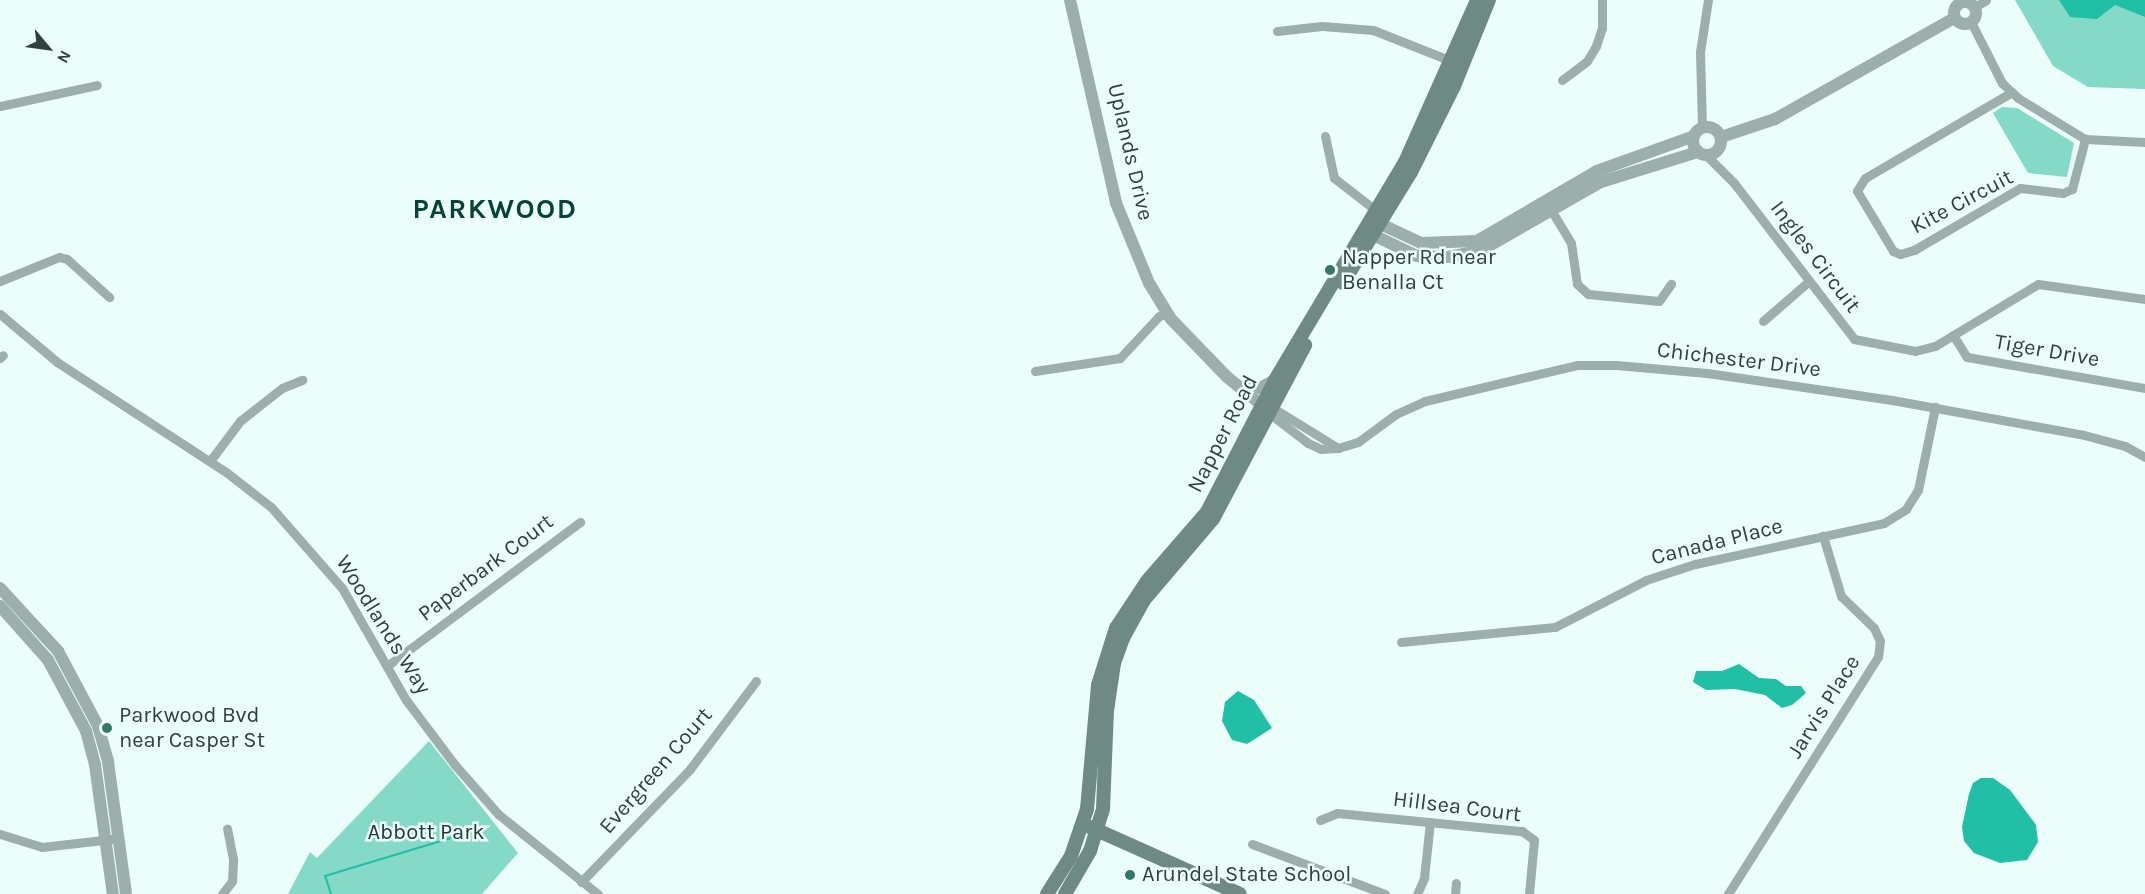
<!DOCTYPE html>
<html>
<head>
<meta charset="utf-8">
<style>
	body { margin:0 }
	#map { position:relative; width:2145px; height:894px; overflow:hidden; background:#ecfef9; font-family:Karla,sans-serif }
	div>[style] { position:absolute }
	[style*='--x'] { left:calc(var(--x)*1px); top:calc(var(--y)*1px); width:calc(var(--w)*1px); rotate:calc(var(--a)*1deg) }
	.green>* { inset:0; background:#85dac7 }
	.water>* { inset:0; background:#20bfa6 }
	.stream>* { height:2px; margin:-1px; padding:0 1px; transform-origin:1px; border-radius:1px; background:#20bfa6 }
	.minor>* { height:9px; margin:-4.5px; padding:0 4.5px; transform-origin:4.5px; border-radius:4.5px; background:#9cafaa }
	.tertiary>* { height:12px; margin:-6px; padding:0 6px; transform-origin:6px; border-radius:6px; background:#9cafaa }
	.tertiary>.ring { margin:-6px; padding:0; box-sizing:content-box; background:none; border:12px solid #9cafaa; border-radius:50% }
	.secondary>* { height:14px; margin:-7px; padding:0 7px; transform-origin:7px; border-radius:7px; background:#6f8a83 }
	.dots>* { width:16px; height:16px; translate:-50% -50%; box-sizing:border-box; border:3px solid #ecfef9; border-radius:50% }
	span { translate:-50% -50%; white-space:nowrap; text-align:center; line-height:1.15; -webkit-text-stroke:5px #ecfef9; paint-order:stroke }
	.street-label { font-size:22px; color:#2f413d }
	.poi-label { font-size:22px; color:#2f413d }
	.left { translate:0 -50%; text-align:left }
	.park-label { font-size:22px; color:#223a35 }
	.district-label { font-size:28px; color:#054238; font-weight:700; letter-spacing:1.5px }
	.north { position:absolute; left:18px; top:18px; width:60px; height:60px; -webkit-text-stroke:4px #ecfef9; paint-order:stroke; rotate:119deg; font-size:16px; font-weight:700; line-height:24px; text-align:center; color:#2f413d }
	.north::after { content:''; display:block; margin:auto; width:21px; height:27px; background:#2f413d; clip-path:polygon(50% 0,100% 100%,50% 72%,0 100%) }
</style>
</head>
<body>
<div id="map">
	<div class="green">
		<div style="clip-path:polygon(2015px 0,2145px 0,2145px 89px,2088px 87px,2053px 66px)"></div>
		<div style="clip-path:polygon(2002px 107px,2017px 108px,2074px 143px,2067px 177px,2028px 173px,1993px 113px)"></div>
		<div style="clip-path:polygon(429px 741px,518px 853px,482px 894px,288px 894px,310px 852px,317px 858px)"></div>
	</div>
	<div class="water">
		<div style="clip-path:polygon(2059px 0,2145px 0,2145px 17px,2115px 5px,2097px 19px,2070px 17px)"></div>
		<div style="clip-path:polygon(1739px 664px,1759px 678px,1776px 679px,1786px 686px,1801px 686px,1806px 693px,1792px 705px,1782px 708px,1765px 695px,1735px 689px,1706px 690px,1693px 682px,1696px 671px,1722px 671px)"></div>
		<div style="clip-path:polygon(1238px 691px,1254px 700px,1272px 728px,1247px 744px,1232px 740px,1222px 721px,1225px 702px)"></div>
		<div style="clip-path:polygon(1981px 778px,1993px 778px,2010px 790px,2036px 825px,2038px 842px,2027px 860px,2000px 863px,1974px 853px,1964px 841px,1962px 827px,1969px 794px,1973px 783px)"></div>
	</div>
	<div class="stream">
		<div style="--x:331;--y:894;--w:19;--a:-108"></div>
		<div style="--x:325;--y:876;--w:148;--a:-16.8"></div>
	</div>
	<div class="minor">
		<div style="--x:1975;--y:7;--w:13;--a:-32"></div>
		<div style="--x:1971;--y:22;--w:68;--a:63.1"></div>
		<div style="--x:2002;--y:83;--w:22;--a:43"></div>
		<div style="--x:2018;--y:98;--w:79;--a:31.5"></div>
		<div style="--x:2085;--y:139;--w:60;--a:2.9"></div>
		<div style="--x:1277;--y:31;--w:45;--a:-6.3"></div>
		<div style="--x:1322;--y:26;--w:51;--a:4.5"></div>
		<div style="--x:1373;--y:30;--w:87;--a:21.6"></div>
		<div style="--x:1562;--y:80;--w:31;--a:-37"></div>
		<div style="--x:1587;--y:61;--w:17;--a:-59"></div>
		<div style="--x:1596;--y:46;--w:19;--a:-72"></div>
		<div style="--x:1602;--y:28;--w:28;--a:-90"></div>
		<div style="--x:2012;--y:92;--w:170;--a:149.7"></div>
		<div style="--x:1865;--y:178;--w:15;--a:122"></div>
		<div style="--x:1857;--y:191;--w:70;--a:59"></div>
		<div style="--x:1893;--y:251;--w:8;--a:23"></div>
		<div style="--x:1900;--y:254;--w:15;--a:-16"></div>
		<div style="--x:1914;--y:250;--w:123;--a:-30.3"></div>
		<div style="--x:2020;--y:188;--w:43;--a:6.6"></div>
		<div style="--x:2063;--y:193;--w:10;--a:-24"></div>
		<div style="--x:2072;--y:189;--w:52;--a:-75.4"></div>
		<div style="--x:0;--y:106;--w:99;--a:-12.2"></div>
		<div style="--x:1702;--y:128;--w:76;--a:-91.5"></div>
		<div style="--x:1700;--y:52;--w:53;--a:-81.3"></div>
		<div style="--x:1325;--y:136;--w:43;--a:77.9"></div>
		<div style="--x:1334;--y:178;--w:56;--a:37.7"></div>
		<div style="--x:1706;--y:155;--w:40;--a:45"></div>
		<div style="--x:1734;--y:183;--w:197;--a:52.4"></div>
		<div style="--x:1854;--y:339;--w:62;--a:11.1"></div>
		<div style="--x:1915;--y:351;--w:21;--a:-14"></div>
		<div style="--x:1935;--y:346;--w:120;--a:-31"></div>
		<div style="--x:2038;--y:284;--w:108;--a:8"></div>
		<div style="--x:1548;--y:205;--w:44;--a:58.8"></div>
		<div style="--x:1571;--y:243;--w:41;--a:81.7"></div>
		<div style="--x:1577;--y:284;--w:15;--a:42"></div>
		<div style="--x:1588;--y:294;--w:71;--a:5.6"></div>
		<div style="--x:1659;--y:301;--w:21;--a:-55"></div>
		<div style="--x:0;--y:281;--w:64;--a:-22.1"></div>
		<div style="--x:59;--y:257;--w:8;--a:14"></div>
		<div style="--x:67;--y:259;--w:57;--a:42.1"></div>
		<div style="--x:0;--y:314;--w:75;--a:40.1"></div>
		<div style="--x:57;--y:362;--w:202;--a:33.1"></div>
		<div style="--x:226;--y:472;--w:57;--a:37.9"></div>
		<div style="--x:271;--y:507;--w:108;--a:48.8"></div>
		<div style="--x:342;--y:588;--w:129;--a:60.3"></div>
		<div style="--x:406;--y:700;--w:81;--a:53"></div>
		<div style="--x:455;--y:765;--w:65;--a:48.7"></div>
		<div style="--x:498;--y:814;--w:128;--a:38.7"></div>
		<div style="--x:1763;--y:321;--w:60;--a:-40.9"></div>
		<div style="--x:1953;--y:335;--w:26;--a:58"></div>
		<div style="--x:1967;--y:357;--w:181;--a:9.9"></div>
		<div style="--x:0;--y:358;--w:4;--a:-45"></div>
		<div style="--x:1035;--y:371;--w:86;--a:-8.7"></div>
		<div style="--x:1120;--y:358;--w:57;--a:-47.1"></div>
		<div style="--x:1159;--y:316;--w:9;--a:-18"></div>
		<div style="--x:1270;--y:406;--w:80;--a:31.7"></div>
		<div style="--x:1266;--y:411;--w:53;--a:37.3"></div>
		<div style="--x:1308;--y:443;--w:14;--a:25"></div>
		<div style="--x:1321;--y:449;--w:17;--a:-3"></div>
		<div style="--x:1338;--y:448;--w:21;--a:-17"></div>
		<div style="--x:1358;--y:442;--w:47;--a:-36.4"></div>
		<div style="--x:1396;--y:414;--w:32;--a:-24"></div>
		<div style="--x:1425;--y:401;--w:156;--a:-13.3"></div>
		<div style="--x:1577;--y:365;--w:39;--a:0"></div>
		<div style="--x:1616;--y:365;--w:91;--a:5"></div>
		<div style="--x:1707;--y:373;--w:187;--a:8.3"></div>
		<div style="--x:1892;--y:400;--w:195;--a:10.3"></div>
		<div style="--x:2084;--y:435;--w:42;--a:15"></div>
		<div style="--x:2125;--y:446;--w:23;--a:29"></div>
		<div style="--x:210;--y:461;--w:50;--a:-53.1"></div>
		<div style="--x:240;--y:421;--w:53;--a:-38.2"></div>
		<div style="--x:282;--y:388;--w:22;--a:-22"></div>
		<div style="--x:1401;--y:642;--w:155;--a:-5.6"></div>
		<div style="--x:1555;--y:627;--w:102;--a:-27.3"></div>
		<div style="--x:1646;--y:580;--w:52;--a:-18.1"></div>
		<div style="--x:1695;--y:564;--w:193;--a:-12.2"></div>
		<div style="--x:1884;--y:523;--w:26;--a:-32"></div>
		<div style="--x:1906;--y:509;--w:22;--a:-58"></div>
		<div style="--x:1918;--y:490;--w:85;--a:-78.4"></div>
		<div style="--x:387;--y:666;--w:241;--a:-36.7"></div>
		<div style="--x:1320;--y:820;--w:18;--a:-22"></div>
		<div style="--x:1337;--y:813;--w:186;--a:5.6"></div>
		<div style="--x:1522;--y:831;--w:15;--a:37"></div>
		<div style="--x:1534;--y:840;--w:54;--a:95.3"></div>
		<div style="--x:0;--y:834;--w:44;--a:17.2"></div>
		<div style="--x:42;--y:847;--w:70;--a:-6.5"></div>
		<div style="--x:1252;--y:844;--w:142;--a:20.6"></div>
		<div style="--x:581;--y:882;--w:157;--a:-46"></div>
		<div style="--x:690;--y:769;--w:110;--a:-53.1"></div>
		<div style="--x:222;--y:894;--w:16;--a:-52"></div>
		<div style="--x:232;--y:881;--w:22;--a:-87"></div>
		<div style="--x:233;--y:859;--w:31;--a:-101"></div>
		<div style="--x:1417;--y:894;--w:17;--a:-66"></div>
		<div style="--x:1424;--y:878;--w:56;--a:-83.9"></div>
		<div style="--x:1455;--y:894;--w:11;--a:-85"></div>
		<div style="--x:1728;--y:894;--w:280;--a:-57.7"></div>
		<div style="--x:1878;--y:657;--w:16;--a:-83"></div>
		<div style="--x:1880;--y:641;--w:14;--a:-115"></div>
		<div style="--x:1874;--y:628;--w:46;--a:-135.9"></div>
		<div style="--x:1841;--y:596;--w:63;--a:-106.7"></div>
	</div>
	<div class="tertiary">
		<div style="--x:1070;--y:0;--w:208;--a:77.2"></div>
		<div style="--x:1116;--y:203;--w:87;--a:67.6"></div>
		<div style="--x:1149;--y:283;--w:42;--a:58.6"></div>
		<div style="--x:1171;--y:319;--w:81;--a:46"></div>
		<div style="--x:1227;--y:377;--w:46;--a:38.9"></div>
		<div class="ring" style="left:1954px;top:2px;width:10px;height:10px"></div>
		<div class="ring" style="left:1693px;top:127px;width:16px;height:16px"></div>
		<div style="--x:1721;--y:137;--w:57;--a:-18.4"></div>
		<div style="--x:1775;--y:119;--w:206;--a:-29.4"></div>
		<div style="--x:1372;--y:220;--w:54;--a:25.1"></div>
		<div style="--x:1421;--y:243;--w:56;--a:-2"></div>
		<div style="--x:1477;--y:241;--w:139;--a:-30.3"></div>
		<div style="--x:1597;--y:171;--w:103;--a:-19.8"></div>
		<div style="--x:1365;--y:231;--w:58;--a:25.7"></div>
		<div style="--x:1417;--y:256;--w:31;--a:2"></div>
		<div style="--x:1448;--y:257;--w:33;--a:-11"></div>
		<div style="--x:1480;--y:251;--w:139;--a:-29.7"></div>
		<div style="--x:1601;--y:182;--w:102;--a:-17.2"></div>
		<div style="--x:1241;--y:387;--w:19;--a:3"></div>
		<div style="--x:1260;--y:388;--w:17;--a:-28"></div>
		<div style="--x:0;--y:588;--w:86;--a:47.4"></div>
		<div style="--x:58;--y:651;--w:85;--a:61.9"></div>
		<div style="--x:98;--y:726;--w:37;--a:74"></div>
		<div style="--x:108;--y:762;--w:133;--a:82.2"></div>
		<div style="--x:0;--y:606;--w:72;--a:48.4"></div>
		<div style="--x:48;--y:660;--w:81;--a:61.8"></div>
		<div style="--x:86;--y:731;--w:35;--a:75"></div>
		<div style="--x:95;--y:765;--w:130;--a:82.1"></div>
	</div>
	<div class="secondary">
		<div style="--x:1343;--y:283;--w:130;--a:-58.5"></div>
		<div style="--x:1411;--y:172;--w:96;--a:-63.4"></div>
		<div style="--x:1454;--y:86;--w:93;--a:-67.9"></div>
		<div style="--x:1090;--y:827;--w:164;--a:24.1"></div>
		<div style="--x:1047;--y:894;--w:45;--a:-57.7"></div>
		<div style="--x:1071;--y:856;--w:50;--a:-71.2"></div>
		<div style="--x:1087;--y:809;--w:124;--a:-84.9"></div>
		<div style="--x:1098;--y:685;--w:60;--a:-72.5"></div>
		<div style="--x:1116;--y:628;--w:56;--a:-56.6"></div>
		<div style="--x:1147;--y:581;--w:91;--a:-49"></div>
		<div style="--x:1207;--y:512;--w:148;--a:-62.7"></div>
		<div style="--x:1275;--y:380;--w:254;--a:-59.2"></div>
		<div style="--x:1405;--y:162;--w:177;--a:-66"></div>
		<div style="--x:1065;--y:894;--w:50;--a:-59.8"></div>
		<div style="--x:1090;--y:851;--w:44;--a:-72.8"></div>
		<div style="--x:1103;--y:809;--w:98;--a:-87.7"></div>
		<div style="--x:1107;--y:711;--w:49;--a:-81.7"></div>
		<div style="--x:1114;--y:663;--w:27;--a:-70"></div>
		<div style="--x:1123;--y:638;--w:43;--a:-61.1"></div>
		<div style="--x:1144;--y:600;--w:106;--a:-49.6"></div>
		<div style="--x:1213;--y:519;--w:197;--a:-62.1"></div>
	</div>
	<div class="dots">
		<div style="left:1330px;top:270px;background:#34776a"></div>
		<div style="left:107px;top:728px;background:#34776a"></div>
		<div style="left:1130px;top:875px;background:#34776a"></div>
	</div>
	<div class="street-label">
		<span style="left:1130px;top:152px;rotate:77deg">Uplands Drive</span>
		<span style="left:1962px;top:202px;rotate:-28deg">Kite Circuit</span>
		<span style="left:1815px;top:257px;rotate:53deg">Ingles Circuit</span>
		<span style="left:2047px;top:351px;rotate:10deg">Tiger Drive</span>
		<span style="left:1739px;top:360px;rotate:7deg">Chichester Drive</span>
		<span style="left:1223px;top:434px;rotate:-63deg">Napper Road</span>
		<span style="left:1717px;top:542px;rotate:-14deg">Canada Place</span>
		<span style="left:486px;top:568px;rotate:-37deg">Paperbark Court</span>
		<span style="left:383px;top:625px;rotate:58deg">Woodlands Way</span>
		<span style="left:1824px;top:707px;rotate:-58deg">Jarvis Place</span>
		<span style="left:656px;top:771px;rotate:-49deg">Evergreen Court</span>
		<span style="left:1457px;top:807px;rotate:7deg">Hillsea Court</span>
	</div>
	<div class="poi-label">
		<span class="left" style="left:1342px;top:270px">Napper Rd near<br>Benalla Ct</span>
		<span class="left" style="left:119px;top:728px">Parkwood Bvd<br>near Casper St</span>
		<span class="left" style="left:1142px;top:875px">Arundel State School</span>
	</div>
	<div class="park-label">
		<span style="left:426px;top:833px">Abbott Park</span>
	</div>
	<div class="district-label">
		<span style="left:495px;top:209px">PARKWOOD</span>
	</div>
	<div class="north">N</div>
</div>
</body>
</html>
